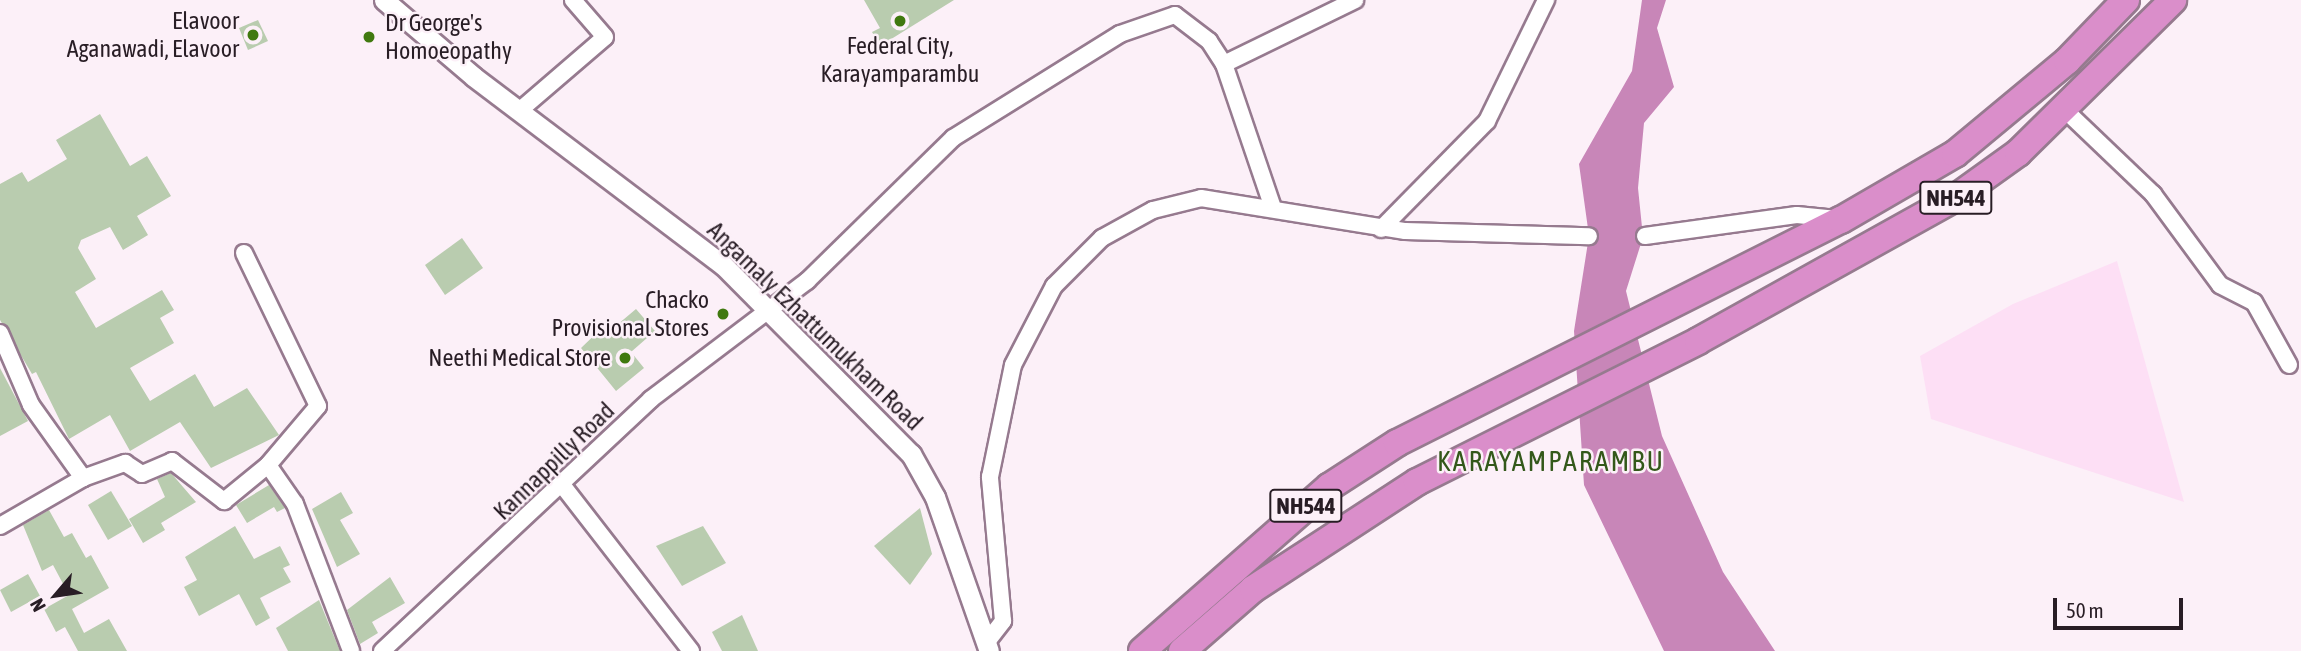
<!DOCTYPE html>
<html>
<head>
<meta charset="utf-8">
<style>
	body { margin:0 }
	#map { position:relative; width:2301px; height:651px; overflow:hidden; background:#fcf0f8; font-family:"Asap Condensed",sans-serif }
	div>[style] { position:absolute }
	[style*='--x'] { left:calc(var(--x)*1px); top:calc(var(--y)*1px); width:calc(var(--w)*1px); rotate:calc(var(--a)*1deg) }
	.built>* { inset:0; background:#fddff5 }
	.water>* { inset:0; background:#c886b8 }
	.building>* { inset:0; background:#b9ccaf }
	.roads { filter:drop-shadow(2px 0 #967a8f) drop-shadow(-2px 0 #967a8f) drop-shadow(0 2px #967a8f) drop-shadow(0 -2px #967a8f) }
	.minor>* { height:16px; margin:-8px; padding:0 8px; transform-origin:8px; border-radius:8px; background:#fff }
	.tertiary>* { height:19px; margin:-9.5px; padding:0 9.5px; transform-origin:9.5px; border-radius:9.5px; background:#fff }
	.trunk>* { height:26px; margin:-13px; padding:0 13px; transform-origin:13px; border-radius:13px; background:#da8eca }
	.dots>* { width:19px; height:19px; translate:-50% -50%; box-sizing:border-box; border:4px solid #fcf0f8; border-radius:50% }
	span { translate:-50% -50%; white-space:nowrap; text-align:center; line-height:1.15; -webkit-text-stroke:5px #fcf0f8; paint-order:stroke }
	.shield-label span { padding:2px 5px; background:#fcf0f8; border:2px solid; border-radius:5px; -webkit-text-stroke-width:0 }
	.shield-label { font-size:23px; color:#281d25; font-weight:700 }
	.poi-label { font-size:24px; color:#281d25 }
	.right { translate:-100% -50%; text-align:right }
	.left { translate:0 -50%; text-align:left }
	.street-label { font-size:24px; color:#281d25 }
	.quarter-label { font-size:28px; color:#33581a; letter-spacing:2px }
	.north { position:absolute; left:21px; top:560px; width:70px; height:70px; -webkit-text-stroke:5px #fcf0f8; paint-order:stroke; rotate:241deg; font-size:19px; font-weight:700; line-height:28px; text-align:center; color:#281d25 }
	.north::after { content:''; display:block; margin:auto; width:24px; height:32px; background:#281d25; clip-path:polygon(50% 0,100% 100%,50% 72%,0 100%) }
	.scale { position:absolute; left:2053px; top:598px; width:130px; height:32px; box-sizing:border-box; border:4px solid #281d25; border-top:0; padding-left:9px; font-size:21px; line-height:24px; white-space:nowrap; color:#281d25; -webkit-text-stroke:5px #fcf0f8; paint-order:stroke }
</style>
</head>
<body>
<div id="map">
	<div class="built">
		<div style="clip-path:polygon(2117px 261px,2184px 502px,1931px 419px,1920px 356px,2013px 304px)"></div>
	</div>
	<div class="water">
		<div style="clip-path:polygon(1642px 0,1666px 0,1657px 28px,1674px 87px,1644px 123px,1638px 188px,1643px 237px,1626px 291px,1662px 436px,1723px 572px,1775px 651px,1664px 651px,1584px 485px,1574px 331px,1589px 236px,1579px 164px,1632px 71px)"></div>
	</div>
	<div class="building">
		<div style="clip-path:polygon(864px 0,954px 0,880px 46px,872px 32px,880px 28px)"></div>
		<div style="clip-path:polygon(258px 20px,268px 41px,248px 50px,239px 28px)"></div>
		<div style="clip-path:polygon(100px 114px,130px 166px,147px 156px,171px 196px,137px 216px,148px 235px,123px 250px,110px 227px,81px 240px,78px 248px,96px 279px,75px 292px,96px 328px,162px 290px,174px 310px,160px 318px,174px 343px,130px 368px,150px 401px,195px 374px,214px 407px,247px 388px,279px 435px,211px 468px,180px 422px,130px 451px,110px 415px,69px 439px,36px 372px,32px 374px,0 320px,0 184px,22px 172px,28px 182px,67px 159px,56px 140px)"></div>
		<div style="clip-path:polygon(462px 238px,483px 268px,445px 295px,425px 265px)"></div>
		<div style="clip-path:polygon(636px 309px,655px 331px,631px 352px,644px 368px,616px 391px,581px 348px,606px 324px,611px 330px)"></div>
		<div style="clip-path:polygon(0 368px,28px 421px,0 436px)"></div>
		<div style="clip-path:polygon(171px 473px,196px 502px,161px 523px,165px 530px,143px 543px,129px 519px,165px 497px,157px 479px)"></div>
		<div style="clip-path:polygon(269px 485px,285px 508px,277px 512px,274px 507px,247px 523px,236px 505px)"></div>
		<div style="clip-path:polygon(111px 491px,132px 526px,108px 540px,88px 505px)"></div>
		<div style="clip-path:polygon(341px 492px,353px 513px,340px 520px,360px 554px,337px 567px,312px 509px)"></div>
		<div style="clip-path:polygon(920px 508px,932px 554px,910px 585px,874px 546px)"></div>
		<div style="clip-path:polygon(49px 510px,64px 537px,72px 533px,86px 558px,91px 555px,109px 588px,72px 609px,84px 633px,109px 619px,127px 651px,78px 651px,65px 627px,56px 632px,44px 609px,69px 595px,53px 565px,42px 571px,23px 525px)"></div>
		<div style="clip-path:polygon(235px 526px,254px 559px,280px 546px,290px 565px,283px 568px,291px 582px,260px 598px,270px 618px,256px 626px,239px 594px,199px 616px,184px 587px,197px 580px,185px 557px)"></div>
		<div style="clip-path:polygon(703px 526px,726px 563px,682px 586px,656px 546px)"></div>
		<div style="clip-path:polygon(28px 574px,40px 596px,11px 612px,0 590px)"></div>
		<div style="clip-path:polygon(390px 577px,405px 603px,372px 622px,378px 633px,360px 644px,347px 610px)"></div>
		<div style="clip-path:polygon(319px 600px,340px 651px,288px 651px,276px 628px)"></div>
		<div style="clip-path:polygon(742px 615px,758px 651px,722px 651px,712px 632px)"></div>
	</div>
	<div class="roads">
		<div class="minor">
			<div style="--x:1224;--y:64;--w:146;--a:-26"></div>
			<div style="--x:2065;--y:110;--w:122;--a:43.7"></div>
			<div style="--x:2153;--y:194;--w:113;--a:53.6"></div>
			<div style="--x:2220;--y:285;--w:38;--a:27"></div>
			<div style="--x:2254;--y:302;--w:72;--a:60.9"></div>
			<div style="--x:519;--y:111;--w:113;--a:-40.7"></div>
			<div style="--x:605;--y:37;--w:49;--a:-130.9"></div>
			<div style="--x:1381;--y:229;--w:151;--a:-45.5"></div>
			<div style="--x:1487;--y:121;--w:135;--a:-64"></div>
			<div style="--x:1645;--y:236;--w:153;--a:-7.9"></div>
			<div style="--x:1797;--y:215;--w:40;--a:5.7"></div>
			<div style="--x:244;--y:253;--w:170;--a:64.2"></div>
			<div style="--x:318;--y:406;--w:77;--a:130.3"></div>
			<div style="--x:0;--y:333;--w:78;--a:66.7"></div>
			<div style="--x:31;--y:405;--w:90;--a:54.5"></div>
			<div style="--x:83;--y:478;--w:45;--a:-19.7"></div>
			<div style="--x:125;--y:463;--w:20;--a:33"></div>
			<div style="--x:142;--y:474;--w:33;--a:-23"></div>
			<div style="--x:172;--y:461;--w:66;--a:37.6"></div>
			<div style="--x:224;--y:501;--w:57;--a:-39.3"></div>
			<div style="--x:268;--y:465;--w:47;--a:55.3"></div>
			<div style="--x:295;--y:504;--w:157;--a:69.1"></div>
			<div style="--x:563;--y:486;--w:209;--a:52.2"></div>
			<div style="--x:0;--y:526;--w:96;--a:-30"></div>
			<div style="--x:986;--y:643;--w:28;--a:-52"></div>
			<div style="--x:1003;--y:621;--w:145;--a:-95.2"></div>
			<div style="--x:990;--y:477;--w:114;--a:-78.4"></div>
			<div style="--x:1013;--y:365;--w:89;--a:-62.6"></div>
			<div style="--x:1054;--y:286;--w:68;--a:-45"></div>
			<div style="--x:1102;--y:238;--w:58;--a:-28.8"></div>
			<div style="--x:1153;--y:210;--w:49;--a:-14"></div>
			<div style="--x:1201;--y:198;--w:207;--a:9.2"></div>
			<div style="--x:1405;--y:231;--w:184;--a:1.6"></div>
			<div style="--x:382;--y:651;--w:369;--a:-43.1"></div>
			<div style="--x:651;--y:399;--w:196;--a:-37.1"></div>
			<div style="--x:807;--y:281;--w:204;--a:-44.4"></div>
			<div style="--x:953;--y:138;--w:197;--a:-31.9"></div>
			<div style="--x:1120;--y:34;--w:58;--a:-19.1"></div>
			<div style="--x:1175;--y:15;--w:43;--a:37.4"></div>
			<div style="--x:1209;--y:41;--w:27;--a:57"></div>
			<div style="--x:1224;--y:64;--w:149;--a:71.2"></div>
		</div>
		<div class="tertiary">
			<div style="--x:384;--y:0;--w:118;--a:40.5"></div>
			<div style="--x:474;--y:77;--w:312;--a:37.1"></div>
			<div style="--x:723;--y:265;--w:267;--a:45.2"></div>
			<div style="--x:911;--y:454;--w:49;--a:60.8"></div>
			<div style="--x:935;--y:497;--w:163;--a:70.7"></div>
		</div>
		<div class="trunk">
			<div style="--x:1142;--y:651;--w:249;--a:-41.3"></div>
			<div style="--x:1329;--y:487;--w:81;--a:-32.9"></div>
			<div style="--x:1397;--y:443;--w:497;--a:-26.7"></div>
			<div style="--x:1841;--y:220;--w:132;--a:-30.1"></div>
			<div style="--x:1955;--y:154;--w:146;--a:-39.7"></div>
			<div style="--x:2067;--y:61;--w:85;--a:-46"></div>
			<div style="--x:1182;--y:651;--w:94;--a:-41.1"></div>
			<div style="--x:1253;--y:589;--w:196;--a:-33.1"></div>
			<div style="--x:1417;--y:482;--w:314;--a:-26.6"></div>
			<div style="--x:1698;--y:341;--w:298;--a:-29.1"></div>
			<div style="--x:1958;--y:196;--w:74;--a:-35.6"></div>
			<div style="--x:2018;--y:153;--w:218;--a:-44.6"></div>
		</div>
	</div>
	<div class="dots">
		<div style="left:900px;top:21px;background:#40790f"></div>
		<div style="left:253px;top:35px;background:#40790f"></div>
		<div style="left:369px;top:37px;background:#40790f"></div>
		<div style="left:723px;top:314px;background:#40790f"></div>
		<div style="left:625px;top:358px;background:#40790f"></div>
	</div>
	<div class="shield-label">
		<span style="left:1956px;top:198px">NH544</span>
		<span style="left:1306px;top:506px">NH544</span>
	</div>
	<div class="poi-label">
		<span class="right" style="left:239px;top:35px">Elavoor<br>Aganawadi, Elavoor</span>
		<span class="left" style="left:385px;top:37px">Dr George's<br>Homoeopathy</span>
		<span style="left:900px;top:60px">Federal City,<br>Karayamparambu</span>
		<span class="right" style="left:709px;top:314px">Chacko<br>Provisional Stores</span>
		<span class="right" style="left:611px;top:358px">Neethi Medical Store</span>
	</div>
	<div class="street-label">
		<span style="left:815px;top:326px;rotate:44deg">Angamaly Ezhattumukham Road</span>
		<span style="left:554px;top:461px;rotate:-44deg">Kannappilly Road</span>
	</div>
	<div class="quarter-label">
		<span style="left:1551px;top:461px">KARAYAMPARAMBU</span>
	</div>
	<div class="north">N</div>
	<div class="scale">50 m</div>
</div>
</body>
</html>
